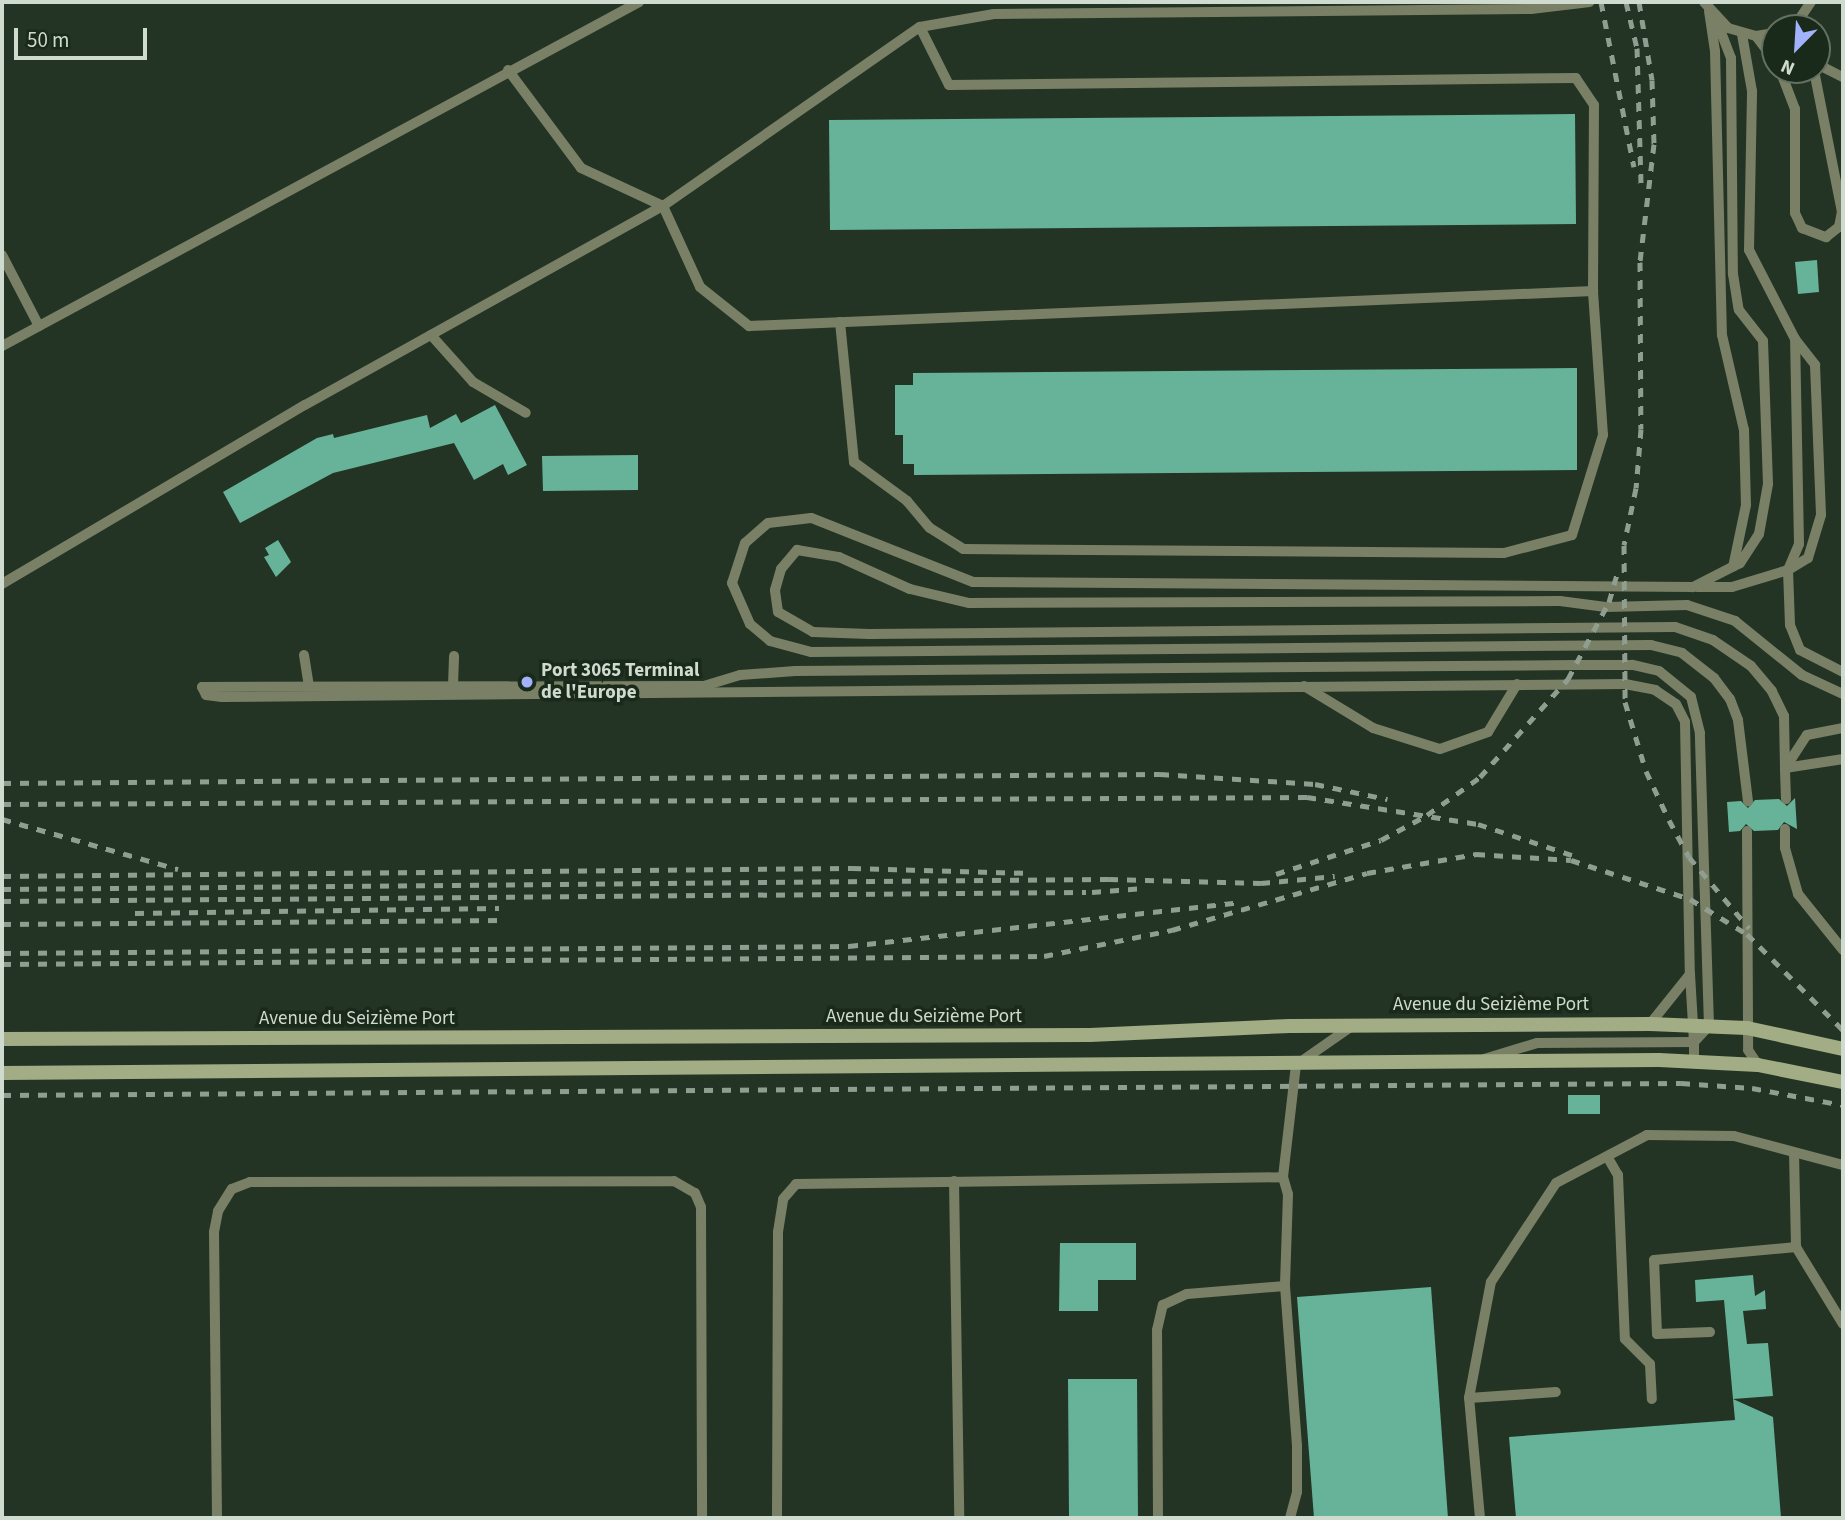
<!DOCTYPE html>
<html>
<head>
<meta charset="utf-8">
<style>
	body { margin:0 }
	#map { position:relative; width:1845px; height:1520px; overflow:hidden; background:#233424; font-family:"Source Sans 3",sans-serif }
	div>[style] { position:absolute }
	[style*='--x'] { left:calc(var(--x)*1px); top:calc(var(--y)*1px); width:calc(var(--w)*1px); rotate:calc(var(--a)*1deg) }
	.building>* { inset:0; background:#66b39a }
	.lane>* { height:10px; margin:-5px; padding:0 5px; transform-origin:5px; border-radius:5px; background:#798066 }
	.secondary>* { height:14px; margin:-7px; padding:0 7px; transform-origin:7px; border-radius:7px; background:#a3ad85 }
	.rail>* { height:5px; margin-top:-2.5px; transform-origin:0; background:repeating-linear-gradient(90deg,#909d91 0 9px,transparent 0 18px) }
	.dots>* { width:19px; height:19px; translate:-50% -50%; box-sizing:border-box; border:4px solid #1a2a1a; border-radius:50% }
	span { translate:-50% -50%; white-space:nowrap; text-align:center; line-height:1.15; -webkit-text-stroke:7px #1a2a1a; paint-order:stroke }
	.poi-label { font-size:19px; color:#d0dbd0; font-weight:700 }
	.left { translate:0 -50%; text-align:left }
	.street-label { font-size:19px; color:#d0dbd0 }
	.frame { position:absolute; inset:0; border:4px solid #d0dbd0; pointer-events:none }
	.north { position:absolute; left:1761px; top:14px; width:70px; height:70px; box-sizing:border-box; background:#1a2a1a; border:2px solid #637163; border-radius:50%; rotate:204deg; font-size:19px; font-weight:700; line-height:28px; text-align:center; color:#d0dbd0 }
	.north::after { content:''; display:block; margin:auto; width:24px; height:32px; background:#a2b2fd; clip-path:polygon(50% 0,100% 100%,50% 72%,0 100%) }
	.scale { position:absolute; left:14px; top:28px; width:133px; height:32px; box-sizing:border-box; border:4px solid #d0dbd0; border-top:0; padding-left:9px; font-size:21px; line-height:24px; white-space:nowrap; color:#d0dbd0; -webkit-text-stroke:5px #1a2a1a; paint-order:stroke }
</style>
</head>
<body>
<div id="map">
	<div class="building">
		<div style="clip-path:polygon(1575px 114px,1576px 224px,830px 230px,829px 120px)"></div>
		<div style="clip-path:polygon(1817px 260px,1819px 292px,1798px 294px,1795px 262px)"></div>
		<div style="clip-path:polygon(1577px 368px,1577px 470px,914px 475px,914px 464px,903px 464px,903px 435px,895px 435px,895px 385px,913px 385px,913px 373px)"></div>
		<div style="clip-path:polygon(495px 405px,527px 465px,508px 475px,503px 464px,474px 480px,454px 443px,333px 473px,240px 523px,223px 492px,317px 438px,333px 434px,334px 438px,427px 415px,430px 428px,456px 414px,461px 423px)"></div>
		<div style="clip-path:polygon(638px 455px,638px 490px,543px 491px,542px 456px)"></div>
		<div style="clip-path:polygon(278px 540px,291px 562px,276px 577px,264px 557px,269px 555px,265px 548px)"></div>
		<div style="clip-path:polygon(1795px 798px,1797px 829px,1784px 822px,1778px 830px,1754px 831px,1746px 824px,1740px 831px,1729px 832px,1727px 802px,1741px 801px,1748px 808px,1755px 800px,1779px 799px,1787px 806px)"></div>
		<div style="clip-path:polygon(1568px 1095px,1600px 1095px,1600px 1114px,1568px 1114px)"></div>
		<div style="clip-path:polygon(1060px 1243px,1136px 1243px,1136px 1280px,1098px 1280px,1098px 1311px,1059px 1311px)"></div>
		<div style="clip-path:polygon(1753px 1275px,1755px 1296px,1765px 1290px,1766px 1309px,1743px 1311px,1747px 1344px,1768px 1343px,1773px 1396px,1733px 1399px,1724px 1300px,1696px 1302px,1695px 1280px)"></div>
		<div style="clip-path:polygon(1431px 1287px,1448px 1518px,1314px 1518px,1297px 1297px)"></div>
		<div style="clip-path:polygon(1068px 1379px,1137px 1379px,1138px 1518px,1069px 1518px)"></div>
		<div style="clip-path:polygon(1733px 1399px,1773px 1417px,1781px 1518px,1516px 1518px,1509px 1437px,1735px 1420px)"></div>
	</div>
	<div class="lane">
		<div style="--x:1704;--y:2;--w:35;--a:47"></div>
		<div style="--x:1728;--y:28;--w:29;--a:16"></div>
		<div style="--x:1756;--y:36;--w:19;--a:-9"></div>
		<div style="--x:1709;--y:11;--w:40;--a:81.5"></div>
		<div style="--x:1715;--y:51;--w:284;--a:88.6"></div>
		<div style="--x:1722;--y:335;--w:98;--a:77"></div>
		<div style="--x:1744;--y:430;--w:75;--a:88.5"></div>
		<div style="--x:1746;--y:505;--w:63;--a:101.8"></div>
		<div style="--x:1716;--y:19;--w:42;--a:69"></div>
		<div style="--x:1731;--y:58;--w:216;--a:89.5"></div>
		<div style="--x:1733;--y:274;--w:36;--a:81"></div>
		<div style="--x:1739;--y:310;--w:39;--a:52"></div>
		<div style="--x:1763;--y:341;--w:143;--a:88"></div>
		<div style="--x:1768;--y:484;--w:51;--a:100.2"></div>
		<div style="--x:1759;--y:534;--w:35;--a:123"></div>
		<div style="--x:1740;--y:563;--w:53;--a:152.9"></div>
		<div style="--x:1693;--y:587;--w:720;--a:-179.6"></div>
		<div style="--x:973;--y:582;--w:174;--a:-158.4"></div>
		<div style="--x:811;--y:518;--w:43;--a:173.4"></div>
		<div style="--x:768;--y:523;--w:30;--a:139"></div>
		<div style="--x:745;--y:543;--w:42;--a:108"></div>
		<div style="--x:732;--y:583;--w:45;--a:66.3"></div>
		<div style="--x:750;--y:624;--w:26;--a:40"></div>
		<div style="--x:770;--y:641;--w:42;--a:15"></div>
		<div style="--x:811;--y:652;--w:840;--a:-0.48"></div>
		<div style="--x:1651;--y:645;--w:32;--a:14"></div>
		<div style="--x:1682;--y:653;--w:41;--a:38"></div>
		<div style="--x:1714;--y:678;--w:26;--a:53"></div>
		<div style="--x:1730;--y:699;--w:22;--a:69"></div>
		<div style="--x:1738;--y:720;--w:82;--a:83"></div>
		<div style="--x:1787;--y:28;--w:10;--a:-24"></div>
		<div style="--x:1796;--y:24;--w:27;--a:-56"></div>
		<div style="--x:1756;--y:36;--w:31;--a:53"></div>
		<div style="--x:1817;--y:64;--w:29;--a:27"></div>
		<div style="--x:508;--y:70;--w:122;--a:53.3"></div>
		<div style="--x:581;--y:168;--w:90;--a:24.9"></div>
		<div style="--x:663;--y:206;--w:89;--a:65.4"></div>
		<div style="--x:700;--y:287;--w:63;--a:38.5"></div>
		<div style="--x:749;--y:326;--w:845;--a:-2.37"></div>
		<div style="--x:1593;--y:291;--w:186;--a:-89.7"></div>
		<div style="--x:1594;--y:105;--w:32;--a:-124"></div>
		<div style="--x:1576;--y:78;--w:627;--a:179.36"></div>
		<div style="--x:949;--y:85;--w:65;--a:-116.6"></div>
		<div style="--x:1780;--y:70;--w:42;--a:69"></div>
		<div style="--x:1795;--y:109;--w:104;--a:90"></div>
		<div style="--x:1795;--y:213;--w:17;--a:65"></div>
		<div style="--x:1802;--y:228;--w:26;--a:21"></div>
		<div style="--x:1826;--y:237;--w:16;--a:-38"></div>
		<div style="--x:1839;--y:227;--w:15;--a:-79"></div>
		<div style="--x:1842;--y:212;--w:145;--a:-101.2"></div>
		<div style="--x:2;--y:255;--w:80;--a:62.5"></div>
		<div style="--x:840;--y:322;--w:141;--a:84.3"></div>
		<div style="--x:854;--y:462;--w:66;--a:36.3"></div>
		<div style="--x:907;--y:501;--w:35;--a:50"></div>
		<div style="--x:930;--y:528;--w:39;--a:32"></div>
		<div style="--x:963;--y:549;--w:541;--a:0.42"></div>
		<div style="--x:1504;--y:553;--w:70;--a:-14.8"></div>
		<div style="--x:1572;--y:535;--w:105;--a:-72.8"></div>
		<div style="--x:1603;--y:435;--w:144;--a:-94"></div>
		<div style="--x:431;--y:335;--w:63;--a:48.2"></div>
		<div style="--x:473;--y:382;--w:61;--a:30.3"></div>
		<div style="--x:1795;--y:339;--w:33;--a:52"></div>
		<div style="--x:1815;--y:365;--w:150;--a:87.7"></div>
		<div style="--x:1821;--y:515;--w:45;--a:106.8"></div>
		<div style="--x:1808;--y:558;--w:23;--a:149"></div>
		<div style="--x:1788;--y:570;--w:55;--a:87.9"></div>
		<div style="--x:1790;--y:625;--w:27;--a:68"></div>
		<div style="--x:1800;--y:650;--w:48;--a:27.1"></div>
		<div style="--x:2;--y:346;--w:724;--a:-28.37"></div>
		<div style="--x:2;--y:584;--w:352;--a:-30.6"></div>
		<div style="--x:305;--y:405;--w:410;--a:-29.1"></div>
		<div style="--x:663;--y:206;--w:313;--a:-34.9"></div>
		<div style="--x:920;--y:27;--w:75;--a:-10"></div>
		<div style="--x:994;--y:14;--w:537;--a:-0.53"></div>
		<div style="--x:1531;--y:9;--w:59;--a:-6.8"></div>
		<div style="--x:1697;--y:587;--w:35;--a:0"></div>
		<div style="--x:1732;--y:587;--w:59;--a:-16.9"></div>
		<div style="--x:1788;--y:570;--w:28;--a:-67"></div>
		<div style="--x:1799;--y:544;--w:205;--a:-91.1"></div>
		<div style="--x:1795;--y:339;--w:100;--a:-117.3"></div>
		<div style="--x:1749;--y:250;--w:159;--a:-88.9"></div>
		<div style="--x:1752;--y:91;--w:58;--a:-100"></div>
		<div style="--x:304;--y:655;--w:31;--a:81"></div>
		<div style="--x:453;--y:686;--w:30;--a:-88"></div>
		<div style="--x:1304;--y:686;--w:81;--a:31.3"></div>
		<div style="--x:1373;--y:728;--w:70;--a:17.4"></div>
		<div style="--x:1440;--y:749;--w:51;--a:-19.5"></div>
		<div style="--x:1488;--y:732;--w:56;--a:-58.9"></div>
		<div style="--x:1786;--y:767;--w:38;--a:-57"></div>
		<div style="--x:1807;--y:735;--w:37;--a:-11"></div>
		<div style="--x:1785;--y:768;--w:52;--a:-91.1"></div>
		<div style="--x:1784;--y:716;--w:28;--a:-116"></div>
		<div style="--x:1772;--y:691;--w:33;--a:-130"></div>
		<div style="--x:1751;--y:666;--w:46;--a:-145.6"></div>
		<div style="--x:1713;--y:640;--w:40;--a:-161.1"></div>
		<div style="--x:1675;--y:627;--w:806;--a:179.5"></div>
		<div style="--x:869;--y:634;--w:56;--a:-178"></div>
		<div style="--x:813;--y:632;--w:40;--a:-150.3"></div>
		<div style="--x:778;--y:612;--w:22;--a:-98"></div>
		<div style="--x:775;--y:590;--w:22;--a:-74"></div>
		<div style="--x:781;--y:569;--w:25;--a:-50"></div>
		<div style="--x:797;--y:550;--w:43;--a:9.5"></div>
		<div style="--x:839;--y:557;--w:78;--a:24.3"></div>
		<div style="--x:910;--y:589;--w:61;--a:13.3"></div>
		<div style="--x:969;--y:603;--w:591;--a:-0.19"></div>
		<div style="--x:1560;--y:601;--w:46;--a:7.4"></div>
		<div style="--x:1606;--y:607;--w:81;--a:-1.4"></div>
		<div style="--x:1687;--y:605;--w:51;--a:18.4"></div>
		<div style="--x:1735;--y:621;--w:86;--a:38.9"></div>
		<div style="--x:1802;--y:675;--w:45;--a:24.9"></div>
		<div style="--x:1786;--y:799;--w:31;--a:-92"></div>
		<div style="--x:1785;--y:768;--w:59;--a:-8.8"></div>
		<div style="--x:1785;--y:829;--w:19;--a:90"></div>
		<div style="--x:1785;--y:848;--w:48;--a:74.2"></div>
		<div style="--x:1798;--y:894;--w:72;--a:51.2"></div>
		<div style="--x:1747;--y:831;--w:219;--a:89.7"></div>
		<div style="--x:1748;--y:1050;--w:18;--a:56"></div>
		<div style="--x:1650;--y:1024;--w:64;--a:-51.3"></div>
		<div style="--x:1484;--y:1059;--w:55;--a:-16.8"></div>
		<div style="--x:1537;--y:1043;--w:157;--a:-0.4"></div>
		<div style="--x:1694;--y:1042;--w:22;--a:-47"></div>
		<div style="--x:1709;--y:1026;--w:293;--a:-91.8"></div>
		<div style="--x:1700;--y:733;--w:37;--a:-104"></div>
		<div style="--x:1691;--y:697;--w:41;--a:-140.9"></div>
		<div style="--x:1659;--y:671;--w:28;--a:-167"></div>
		<div style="--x:1632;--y:665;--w:56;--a:180"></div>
		<div style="--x:1576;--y:665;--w:781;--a:179.56"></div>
		<div style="--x:795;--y:671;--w:55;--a:175.8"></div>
		<div style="--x:740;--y:675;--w:37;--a:163"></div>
		<div style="--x:705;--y:686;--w:503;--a:179.89"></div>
		<div style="--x:202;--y:687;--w:9;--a:63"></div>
		<div style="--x:206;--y:695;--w:16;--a:7"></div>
		<div style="--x:222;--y:697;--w:1403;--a:-0.53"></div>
		<div style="--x:1625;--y:684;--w:31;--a:11"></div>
		<div style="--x:1655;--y:690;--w:25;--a:34"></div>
		<div style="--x:1676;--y:704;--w:20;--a:63"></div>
		<div style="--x:1685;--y:722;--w:252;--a:88.9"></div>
		<div style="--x:1690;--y:974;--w:50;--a:86.6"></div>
		<div style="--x:1693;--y:1024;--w:18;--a:87"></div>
		<div style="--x:1694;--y:1042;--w:20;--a:90"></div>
		<div style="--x:1608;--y:1158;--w:20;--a:60"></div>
		<div style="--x:1618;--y:1175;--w:164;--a:87.6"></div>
		<div style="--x:1625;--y:1339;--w:35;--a:45"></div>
		<div style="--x:1650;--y:1364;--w:35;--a:87"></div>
		<div style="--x:1283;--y:1177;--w:18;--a:74"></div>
		<div style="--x:1288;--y:1194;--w:92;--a:91.9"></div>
		<div style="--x:1285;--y:1286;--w:160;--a:85.7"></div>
		<div style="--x:1297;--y:1446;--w:46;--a:90"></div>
		<div style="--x:1297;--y:1492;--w:27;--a:105"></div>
		<div style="--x:954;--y:1181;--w:337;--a:89.1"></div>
		<div style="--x:1796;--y:1247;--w:90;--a:58.6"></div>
		<div style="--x:1710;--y:1332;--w:53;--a:177.8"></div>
		<div style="--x:1657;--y:1334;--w:74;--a:-92.3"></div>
		<div style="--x:1654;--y:1260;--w:143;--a:-5.2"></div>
		<div style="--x:1796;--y:1247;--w:94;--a:-91.2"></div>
		<div style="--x:1469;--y:1398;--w:87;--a:-3.9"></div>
		<div style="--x:217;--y:1518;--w:286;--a:-90.6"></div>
		<div style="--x:214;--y:1232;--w:21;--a:-79"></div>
		<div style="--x:218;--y:1211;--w:26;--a:-58"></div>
		<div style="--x:232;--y:1189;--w:19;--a:-21"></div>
		<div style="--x:250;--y:1182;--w:424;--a:-0.1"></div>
		<div style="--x:674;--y:1181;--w:24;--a:30"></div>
		<div style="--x:695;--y:1193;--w:15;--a:67"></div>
		<div style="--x:701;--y:1207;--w:311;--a:89.8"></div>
		<div style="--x:777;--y:1518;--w:286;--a:-89.8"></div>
		<div style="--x:778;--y:1232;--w:33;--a:-81"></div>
		<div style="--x:783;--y:1199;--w:20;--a:-49"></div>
		<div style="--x:796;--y:1184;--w:487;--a:-0.8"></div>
		<div style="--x:1283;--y:1177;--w:113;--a:-83.4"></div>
		<div style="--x:1296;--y:1065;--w:68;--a:-34.9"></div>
		<div style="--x:1158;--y:1518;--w:188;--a:-90.3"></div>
		<div style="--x:1157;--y:1330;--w:26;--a:-77"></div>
		<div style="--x:1163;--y:1305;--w:26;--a:-25"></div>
		<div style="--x:1187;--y:1294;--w:98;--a:-4.7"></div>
		<div style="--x:1480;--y:1518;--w:121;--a:-95.2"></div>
		<div style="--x:1469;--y:1398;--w:118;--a:-79.3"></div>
		<div style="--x:1491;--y:1282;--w:118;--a:-56.7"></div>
		<div style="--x:1556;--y:1183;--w:103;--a:-27.8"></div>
		<div style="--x:1647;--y:1135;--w:87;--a:0.7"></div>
		<div style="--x:1734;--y:1136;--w:113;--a:14.9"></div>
	</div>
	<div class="secondary">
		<div style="--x:2;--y:1039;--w:1088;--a:-0.21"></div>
		<div style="--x:1090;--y:1035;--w:200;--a:-2.6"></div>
		<div style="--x:1290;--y:1026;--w:360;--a:-0.3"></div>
		<div style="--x:1650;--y:1024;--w:97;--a:2.4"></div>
		<div style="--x:1747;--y:1028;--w:98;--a:12.3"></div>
		<div style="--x:2;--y:1073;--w:1657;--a:-0.45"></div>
		<div style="--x:1659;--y:1060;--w:99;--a:2.9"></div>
		<div style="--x:1758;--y:1065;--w:87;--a:11.3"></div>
	</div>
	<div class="rail">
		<div style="--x:1601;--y:2;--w:168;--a:78.7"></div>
		<div style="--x:1626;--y:2;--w:47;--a:76.6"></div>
		<div style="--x:1637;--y:48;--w:138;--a:88.3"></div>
		<div style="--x:1639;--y:2;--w:79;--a:80.5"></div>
		<div style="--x:1652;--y:80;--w:64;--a:88.2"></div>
		<div style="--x:1654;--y:144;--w:119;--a:96.8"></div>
		<div style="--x:1640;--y:262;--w:167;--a:89.7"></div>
		<div style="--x:1641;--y:429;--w:59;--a:94.8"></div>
		<div style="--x:1636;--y:488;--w:58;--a:101.9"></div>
		<div style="--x:1624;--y:545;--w:157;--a:89.6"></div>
		<div style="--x:1625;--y:702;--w:72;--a:73.1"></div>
		<div style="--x:1646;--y:771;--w:54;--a:64.9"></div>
		<div style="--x:1669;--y:820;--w:42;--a:61.6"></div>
		<div style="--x:1689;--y:857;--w:93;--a:49.8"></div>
		<div style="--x:2;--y:783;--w:1158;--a:-0.45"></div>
		<div style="--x:1160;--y:774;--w:155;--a:3.7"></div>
		<div style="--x:1315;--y:784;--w:74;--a:11.8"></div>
		<div style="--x:2;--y:804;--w:1305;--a:-0.31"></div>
		<div style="--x:1307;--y:797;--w:173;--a:9"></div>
		<div style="--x:1478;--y:824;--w:99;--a:18.3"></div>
		<div style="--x:2;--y:819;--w:183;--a:15.9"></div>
		<div style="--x:1276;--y:874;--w:110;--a:-17.9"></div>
		<div style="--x:1381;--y:840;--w:52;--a:-28.5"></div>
		<div style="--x:1427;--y:815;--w:65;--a:-35.6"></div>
		<div style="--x:1480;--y:777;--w:132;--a:-48.1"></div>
		<div style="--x:1568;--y:679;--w:87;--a:-62"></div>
		<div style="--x:1609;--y:602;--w:29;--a:-74"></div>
		<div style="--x:2;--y:876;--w:850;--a:-0.54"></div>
		<div style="--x:852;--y:868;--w:178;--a:1.6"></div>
		<div style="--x:2;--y:889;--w:1107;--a:-0.52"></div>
		<div style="--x:1109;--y:879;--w:152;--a:1.5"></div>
		<div style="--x:1261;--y:883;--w:74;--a:-5.4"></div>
		<div style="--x:1092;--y:892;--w:52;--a:-4.4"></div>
		<div style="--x:2;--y:901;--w:1084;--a:-0.48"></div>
		<div style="--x:135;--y:913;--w:364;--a:-0.8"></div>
		<div style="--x:2;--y:924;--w:501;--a:-0.46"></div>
		<div style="--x:2;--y:953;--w:847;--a:-0.47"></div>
		<div style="--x:849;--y:946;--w:393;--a:-6.4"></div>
		<div style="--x:2;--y:964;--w:1042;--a:-0.44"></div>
		<div style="--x:1044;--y:956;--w:131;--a:-11.5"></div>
		<div style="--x:1172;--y:930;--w:203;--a:-16.3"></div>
		<div style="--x:1367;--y:873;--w:111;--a:-9.9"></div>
		<div style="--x:1476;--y:854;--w:95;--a:3.6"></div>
		<div style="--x:1571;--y:860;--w:125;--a:18.1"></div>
		<div style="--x:1690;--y:899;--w:67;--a:31.6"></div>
		<div style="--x:1747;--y:934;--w:136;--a:45"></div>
		<div style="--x:2;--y:1095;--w:1679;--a:-0.41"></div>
		<div style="--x:1681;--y:1083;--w:71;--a:4"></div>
		<div style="--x:1752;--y:1088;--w:93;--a:10.6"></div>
	</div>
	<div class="dots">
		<div style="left:527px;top:682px;background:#a2b2fd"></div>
	</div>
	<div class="poi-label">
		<span class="left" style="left:541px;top:682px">Port 3065 Terminal<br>de l'Europe</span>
	</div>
	<div class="street-label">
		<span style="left:1491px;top:1005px">Avenue du Seizième Port</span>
		<span style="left:924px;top:1017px">Avenue du Seizième Port</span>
		<span style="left:357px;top:1019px">Avenue du Seizième Port</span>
	</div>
	<div class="frame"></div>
	<div class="north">N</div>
	<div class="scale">50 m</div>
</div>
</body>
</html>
